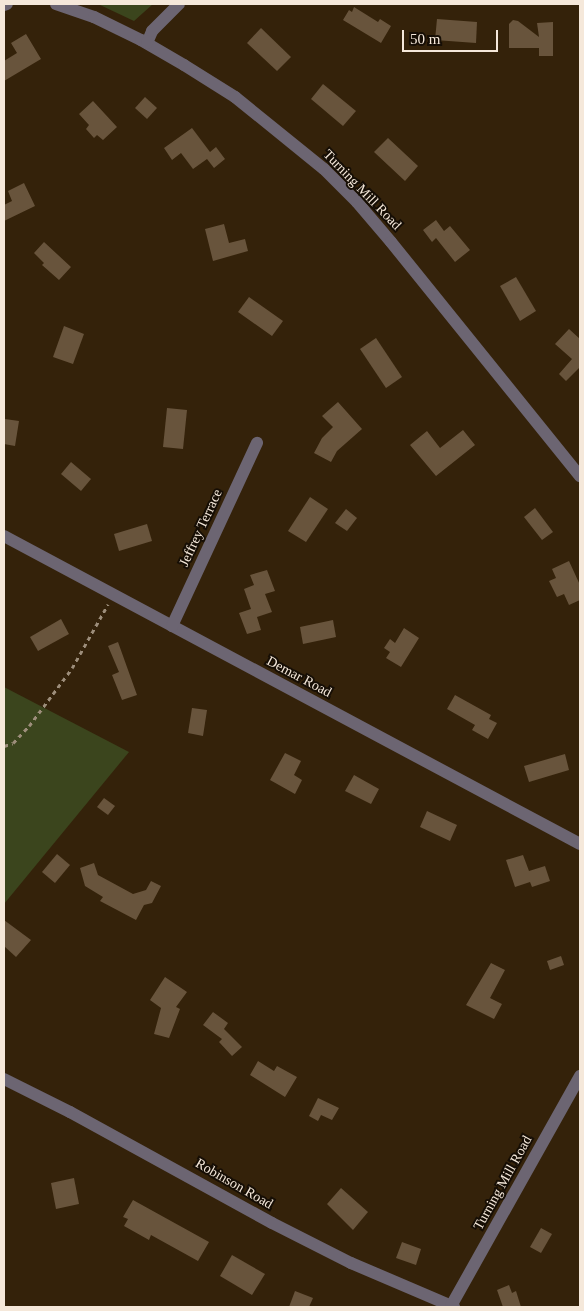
<!DOCTYPE html>
<html>
<head>
<meta charset="utf-8">
<style>
	body { margin:0 }
	#map { position:relative; width:584px; height:1311px; overflow:hidden; background:#34220a; font-family:Georgia,serif }
	div>[style] { position:absolute }
	[style*='--x'] { left:calc(var(--x)*1px); top:calc(var(--y)*1px); width:calc(var(--w)*1px); rotate:calc(var(--a)*1deg) }
	.green>* { inset:0; background:#3b451d }
	.building>* { inset:0; background:#68543c }
	.path>* { height:2.5px; margin-top:-1.25px; transform-origin:0; background:repeating-linear-gradient(90deg,#9d8e7b 0 4px,transparent 0 8px) }
	.minor>* { height:12px; margin:-6px; padding:0 6px; transform-origin:6px; border-radius:6px; background:#6c6572 }
	span { translate:-50% -50%; white-space:nowrap; text-align:center; line-height:1.15; -webkit-text-stroke:4px #160e05; paint-order:stroke }
	.street-label { font-size:14px; color:#f5e8da }
	.frame { position:absolute; inset:0; border:5px solid #f5e8da; pointer-events:none }
	.scale { position:absolute; left:402px; top:30px; width:96px; height:22px; box-sizing:border-box; border:2px solid #f5e8da; border-top:0; padding-left:6px; font-size:15px; line-height:18px; white-space:nowrap; color:#f5e8da; -webkit-text-stroke:4px #160e05; paint-order:stroke }
</style>
</head>
<body>
<div id="map">
	<div class="green">
		<div style="clip-path:polygon(98px 4px,153px 4px,134px 21px)"></div>
		<div style="clip-path:polygon(4px 687px,129px 752px,4px 904px)"></div>
	</div>
	<div class="building">
		<div style="clip-path:polygon(354px 7px,378px 22px,380px 19px,391px 26px,381px 43px,343px 20px,349px 10px,352px 12px)"></div>
		<div style="clip-path:polygon(437px 19px,477px 22px,476px 43px,435px 40px)"></div>
		<div style="clip-path:polygon(513px 20px,518px 21px,539px 37px,537px 23px,553px 22px,553px 56px,539px 56px,539px 48px,509px 48px,509px 24px)"></div>
		<div style="clip-path:polygon(261px 28px,291px 57px,277px 71px,247px 43px)"></div>
		<div style="clip-path:polygon(26px 34px,41px 59px,4px 81px,4px 61px,17px 53px,11px 43px)"></div>
		<div style="clip-path:polygon(323px 84px,356px 111px,343px 126px,311px 99px)"></div>
		<div style="clip-path:polygon(145px 97px,157px 108px,147px 119px,135px 108px)"></div>
		<div style="clip-path:polygon(93px 101px,117px 127px,103px 140px,97px 135px,94px 138px,86px 129px,89px 125px,79px 114px)"></div>
		<div style="clip-path:polygon(192px 128px,210px 152px,216px 147px,225px 159px,214px 168px,207px 159px,193px 169px,181px 153px,172px 160px,164px 148px)"></div>
		<div style="clip-path:polygon(388px 138px,418px 166px,405px 181px,374px 152px)"></div>
		<div style="clip-path:polygon(24px 183px,35px 206px,4px 221px,4px 205px,12px 201px,8px 191px)"></div>
		<div style="clip-path:polygon(436px 220px,444px 231px,450px 226px,470px 250px,455px 262px,436px 238px,432px 242px,423px 230px)"></div>
		<div style="clip-path:polygon(224px 224px,229px 243px,245px 239px,248px 251px,213px 261px,205px 229px)"></div>
		<div style="clip-path:polygon(44px 242px,71px 267px,59px 280px,42px 265px,44px 263px,34px 253px)"></div>
		<div style="clip-path:polygon(516px 277px,536px 311px,520px 321px,500px 286px)"></div>
		<div style="clip-path:polygon(249px 297px,283px 321px,272px 336px,238px 312px)"></div>
		<div style="clip-path:polygon(64px 326px,84px 334px,73px 364px,53px 357px)"></div>
		<div style="clip-path:polygon(569px 329px,580px 339px,580px 367px,566px 381px,559px 374px,572px 359px,555px 344px)"></div>
		<div style="clip-path:polygon(376px 338px,402px 377px,386px 388px,360px 349px)"></div>
		<div style="clip-path:polygon(338px 402px,362px 429px,337px 451px,331px 462px,314px 453px,322px 438px,333px 427px,322px 416px)"></div>
		<div style="clip-path:polygon(167px 408px,187px 410px,183px 449px,163px 447px)"></div>
		<div style="clip-path:polygon(5px 419px,19px 421px,15px 446px,4px 444px)"></div>
		<div style="clip-path:polygon(463px 430px,475px 445px,436px 476px,410px 445px,427px 431px,440px 448px)"></div>
		<div style="clip-path:polygon(71px 462px,91px 479px,81px 491px,61px 474px)"></div>
		<div style="clip-path:polygon(310px 497px,328px 509px,306px 542px,288px 531px)"></div>
		<div style="clip-path:polygon(535px 508px,553px 532px,542px 540px,524px 517px)"></div>
		<div style="clip-path:polygon(346px 509px,357px 518px,347px 531px,335px 523px)"></div>
		<div style="clip-path:polygon(147px 524px,152px 541px,119px 551px,114px 534px)"></div>
		<div style="clip-path:polygon(569px 561px,580px 585px,580px 600px,569px 605px,564px 594px,557px 597px,549px 581px,556px 578px,552px 569px)"></div>
		<div style="clip-path:polygon(267px 570px,275px 591px,265px 594px,272px 612px,257px 617px,261px 630px,247px 634px,239px 613px,251px 609px,244px 589px,254px 585px,250px 575px)"></div>
		<div style="clip-path:polygon(61px 619px,69px 634px,38px 651px,30px 637px)"></div>
		<div style="clip-path:polygon(333px 620px,336px 637px,303px 644px,300px 627px)"></div>
		<div style="clip-path:polygon(404px 628px,419px 638px,401px 667px,386px 658px,390px 652px,384px 648px,390px 639px,395px 643px)"></div>
		<div style="clip-path:polygon(118px 642px,137px 695px,122px 700px,112px 675px,119px 672px,108px 646px)"></div>
		<div style="clip-path:polygon(455px 695px,491px 715px,489px 719px,497px 723px,488px 739px,472px 730px,475px 725px,447px 709px)"></div>
		<div style="clip-path:polygon(192px 708px,207px 710px,203px 736px,188px 733px)"></div>
		<div style="clip-path:polygon(285px 753px,301px 761px,294px 775px,302px 780px,295px 794px,270px 780px)"></div>
		<div style="clip-path:polygon(565px 754px,569px 770px,529px 782px,524px 766px)"></div>
		<div style="clip-path:polygon(354px 775px,379px 789px,371px 804px,345px 791px)"></div>
		<div style="clip-path:polygon(104px 798px,115px 806px,108px 815px,97px 807px)"></div>
		<div style="clip-path:polygon(427px 811px,457px 825px,450px 841px,420px 827px)"></div>
		<div style="clip-path:polygon(57px 854px,70px 865px,55px 883px,42px 872px)"></div>
		<div style="clip-path:polygon(523px 855px,529px 871px,545px 866px,550px 881px,532px 887px,530px 882px,515px 887px,506px 860px)"></div>
		<div style="clip-path:polygon(94px 863px,98px 875px,133px 894px,146px 890px,151px 881px,161px 886px,152px 903px,144px 905px,136px 920px,100px 901px,103px 897px,85px 886px,80px 868px)"></div>
		<div style="clip-path:polygon(4px 920px,31px 940px,16px 957px,4px 946px)"></div>
		<div style="clip-path:polygon(561px 956px,564px 965px,550px 970px,547px 961px)"></div>
		<div style="clip-path:polygon(491px 963px,505px 970px,490px 998px,502px 1004px,494px 1019px,466px 1005px)"></div>
		<div style="clip-path:polygon(165px 977px,187px 992px,176px 1007px,180px 1009px,169px 1038px,154px 1034px,161px 1008px,150px 1000px)"></div>
		<div style="clip-path:polygon(213px 1012px,228px 1023px,224px 1029px,242px 1047px,232px 1056px,219px 1042px,222px 1039px,203px 1025px)"></div>
		<div style="clip-path:polygon(258px 1061px,274px 1071px,277px 1066px,297px 1077px,285px 1097px,250px 1075px)"></div>
		<div style="clip-path:polygon(318px 1098px,339px 1108px,332px 1120px,321px 1115px,318px 1121px,309px 1116px)"></div>
		<div style="clip-path:polygon(74px 1178px,79px 1204px,56px 1209px,51px 1183px)"></div>
		<div style="clip-path:polygon(341px 1188px,368px 1212px,353px 1230px,327px 1204px)"></div>
		<div style="clip-path:polygon(133px 1200px,209px 1242px,198px 1261px,151px 1235px,149px 1240px,124px 1226px,128px 1219px,123px 1217px)"></div>
		<div style="clip-path:polygon(541px 1228px,552px 1234px,541px 1253px,530px 1247px)"></div>
		<div style="clip-path:polygon(402px 1242px,421px 1249px,416px 1265px,396px 1258px)"></div>
		<div style="clip-path:polygon(232px 1255px,265px 1274px,252px 1295px,220px 1276px)"></div>
		<div style="clip-path:polygon(509px 1285px,512px 1293px,516px 1291px,521px 1307px,503px 1307px,497px 1290px)"></div>
		<div style="clip-path:polygon(295px 1291px,313px 1298px,309px 1307px,289px 1307px)"></div>
	</div>
	<div class="path">
		<div style="--x:4;--y:746;--w:9;--a:-18"></div>
		<div style="--x:13;--y:743;--w:23;--a:-47"></div>
		<div style="--x:29;--y:726;--w:72;--a:-53.4"></div>
		<div style="--x:72;--y:668;--w:73;--a:-60.6"></div>
	</div>
	<div class="minor">
		<div style="--x:56;--y:4;--w:40;--a:18.9"></div>
		<div style="--x:94;--y:17;--w:52;--a:26.1"></div>
		<div style="--x:141;--y:40;--w:50;--a:30.2"></div>
		<div style="--x:184;--y:65;--w:60;--a:32.1"></div>
		<div style="--x:235;--y:97;--w:114;--a:39"></div>
		<div style="--x:324;--y:169;--w:47;--a:45"></div>
		<div style="--x:357;--y:202;--w:52;--a:49.6"></div>
		<div style="--x:391;--y:242;--w:301;--a:51.1"></div>
		<div style="--x:4;--y:5;--w:3;--a:-18"></div>
		<div style="--x:147;--y:43;--w:13;--a:-67"></div>
		<div style="--x:152;--y:31;--w:38;--a:-45"></div>
		<div style="--x:4;--y:536;--w:653;--a:28.13"></div>
		<div style="--x:172;--y:626;--w:202;--a:-65.1"></div>
		<div style="--x:4;--y:1079;--w:74;--a:26.6"></div>
		<div style="--x:70;--y:1112;--w:230;--a:28.8"></div>
		<div style="--x:272;--y:1223;--w:89;--a:26.9"></div>
		<div style="--x:351;--y:1263;--w:112;--a:23.1"></div>
		<div style="--x:451;--y:1306;--w:264;--a:-60.7"></div>
	</div>
	<div class="street-label">
		<span style="left:362px;top:190px;rotate:46deg">Turning Mill Road</span>
		<span style="left:201px;top:528px;rotate:-65deg">Jeffrey Terrace</span>
		<span style="left:299px;top:677px;rotate:28deg">Demar Road</span>
		<span style="left:503px;top:1183px;rotate:-61deg">Turning Mill Road</span>
		<span style="left:234px;top:1184px;rotate:30deg">Robinson Road</span>
	</div>
	<div class="frame"></div>
	<div class="scale">50 m</div>
</div>
</body>
</html>
